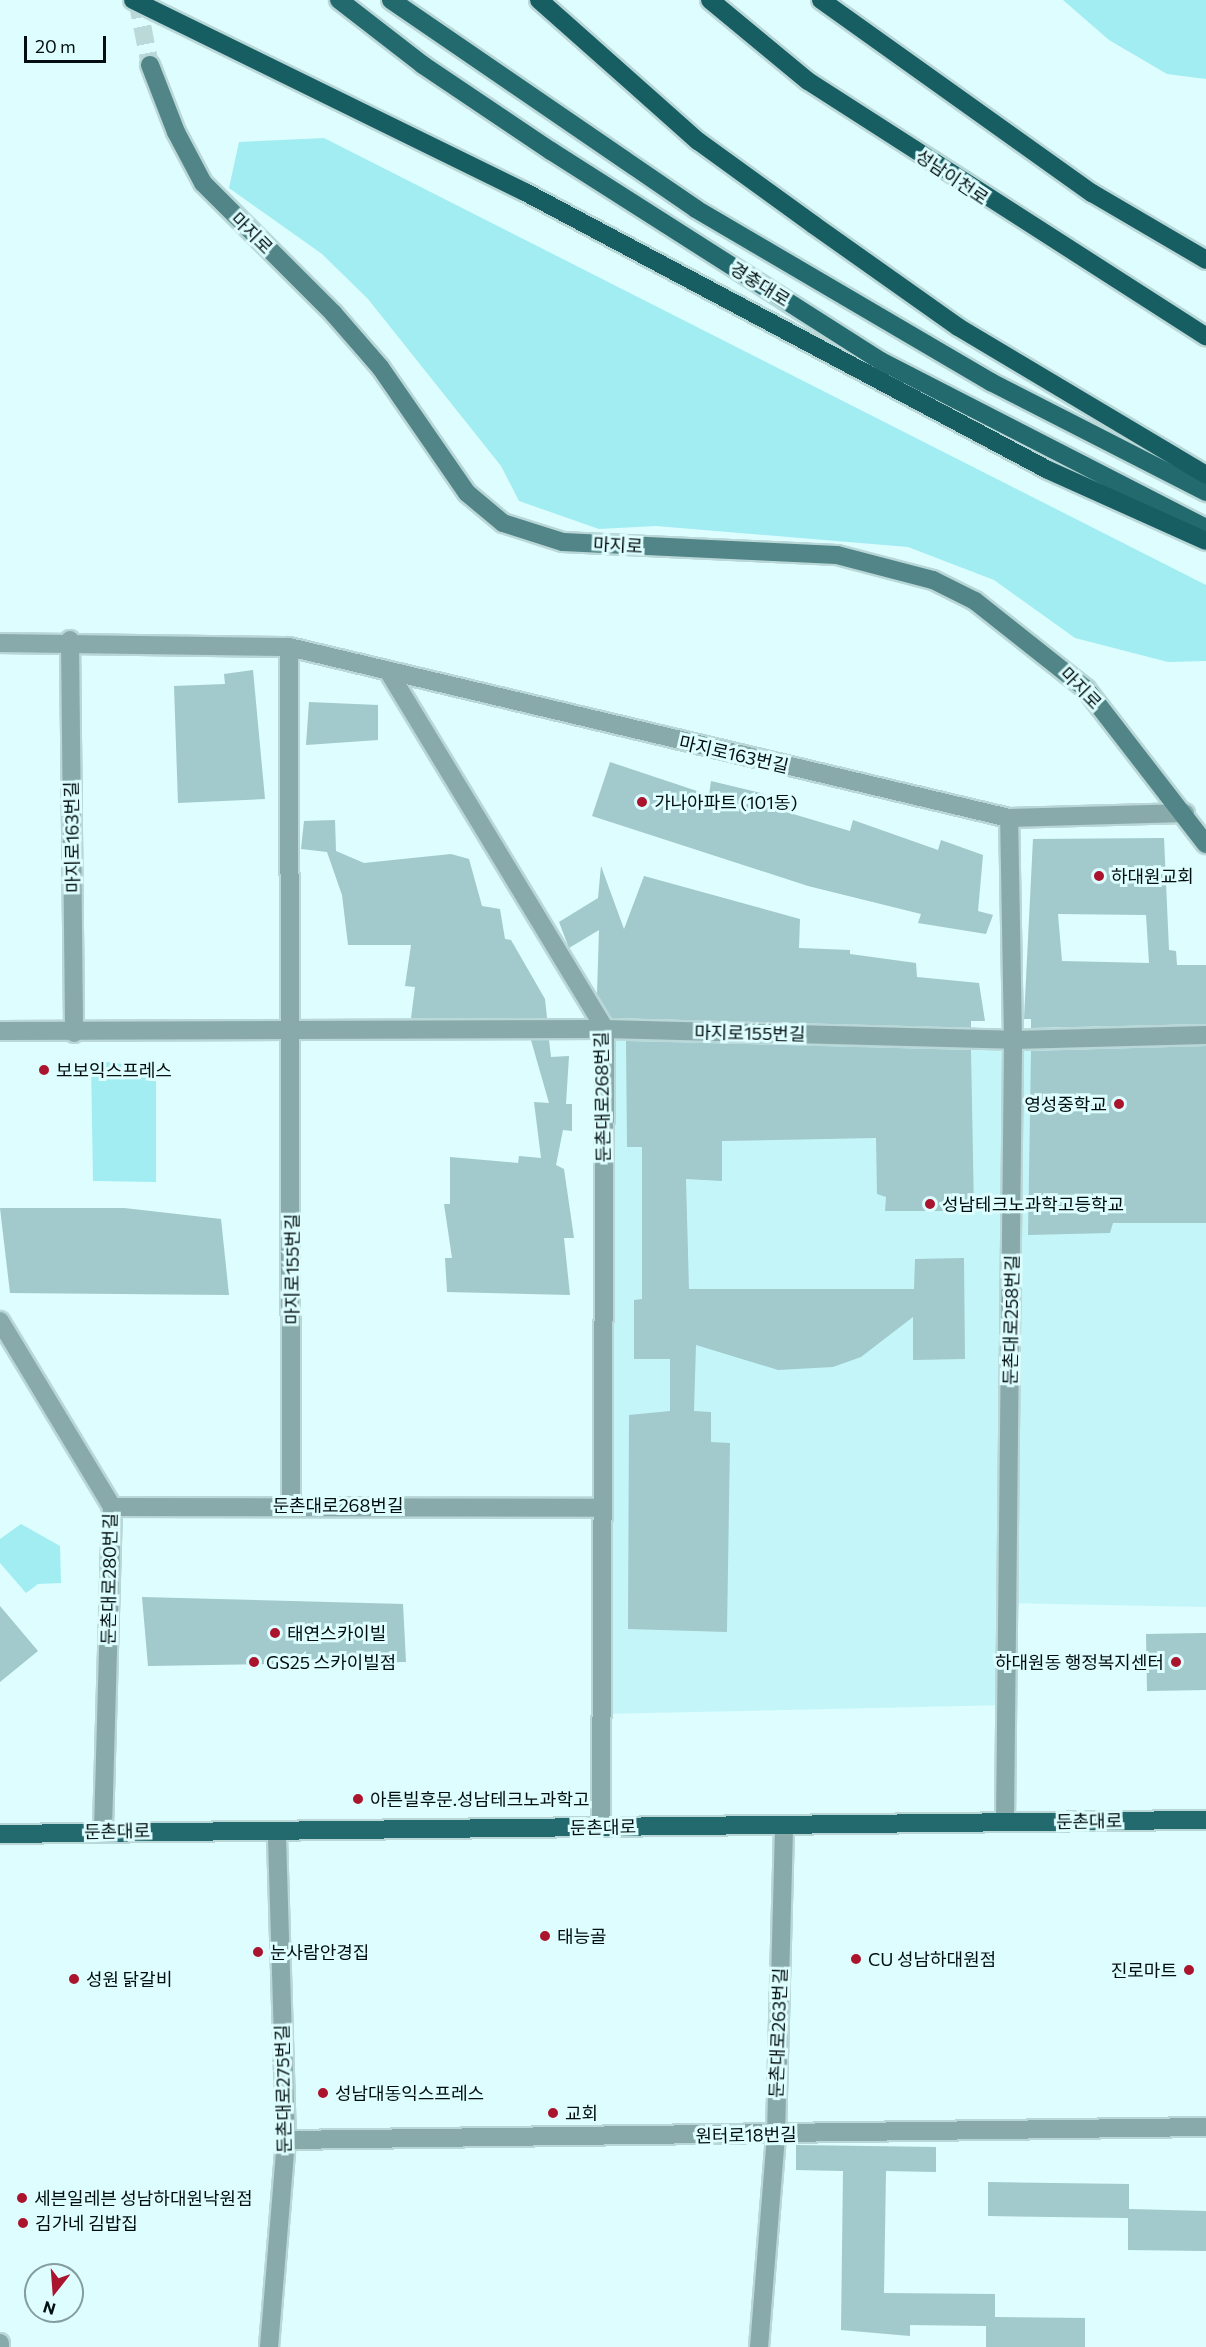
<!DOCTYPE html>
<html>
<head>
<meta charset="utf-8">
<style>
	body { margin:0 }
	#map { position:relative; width:1206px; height:2347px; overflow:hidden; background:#ddfdfe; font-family:Commissioner,"Noto Sans KR",sans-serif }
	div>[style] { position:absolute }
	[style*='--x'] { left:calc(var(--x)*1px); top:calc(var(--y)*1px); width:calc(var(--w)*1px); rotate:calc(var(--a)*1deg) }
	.built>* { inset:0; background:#c4f6f9 }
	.green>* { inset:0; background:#a1edf2 }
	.building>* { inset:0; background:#a2c9cb }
	.secondary-tunnel>* { height:18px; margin-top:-9px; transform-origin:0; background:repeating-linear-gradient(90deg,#bcd9da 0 18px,transparent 0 27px) }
	.roads { filter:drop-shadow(2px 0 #bad7d8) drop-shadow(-2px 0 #bad7d8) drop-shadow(0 2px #bad7d8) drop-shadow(0 -2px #bad7d8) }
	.minor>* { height:18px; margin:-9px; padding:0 9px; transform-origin:9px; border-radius:9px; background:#88aaab }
	.secondary>* { height:18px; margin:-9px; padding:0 9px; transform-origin:9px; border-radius:9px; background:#518587 }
	.primary>* { height:18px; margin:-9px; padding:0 9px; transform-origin:9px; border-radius:9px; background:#236a6e }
	.trunk>* { height:18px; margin:-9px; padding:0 9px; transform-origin:9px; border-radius:9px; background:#165e62 }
	.dots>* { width:16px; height:16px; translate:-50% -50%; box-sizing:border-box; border:3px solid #ddfdfe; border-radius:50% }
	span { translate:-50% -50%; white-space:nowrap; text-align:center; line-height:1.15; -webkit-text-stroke:6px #ddfdfe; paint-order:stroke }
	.street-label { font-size:18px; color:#020e0f }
	.poi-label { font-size:18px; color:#020e0f }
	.left { translate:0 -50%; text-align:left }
	.right { translate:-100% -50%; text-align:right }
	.north { position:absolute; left:24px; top:2263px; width:60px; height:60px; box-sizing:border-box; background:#ddfdfe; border:2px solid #859d9e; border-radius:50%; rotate:197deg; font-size:16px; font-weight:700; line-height:24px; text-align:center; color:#020e0f }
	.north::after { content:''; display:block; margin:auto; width:21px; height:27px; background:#aa142d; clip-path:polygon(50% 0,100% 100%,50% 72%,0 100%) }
	.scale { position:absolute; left:24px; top:36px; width:82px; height:27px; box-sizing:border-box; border:3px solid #020e0f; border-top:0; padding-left:8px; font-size:18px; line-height:21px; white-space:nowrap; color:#020e0f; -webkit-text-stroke:4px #ddfdfe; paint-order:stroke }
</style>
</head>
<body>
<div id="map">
	<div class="built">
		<div style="clip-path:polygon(605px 1029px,1206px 1035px,1206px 1607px,1008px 1603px,1007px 1705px,602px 1714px)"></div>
	</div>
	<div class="green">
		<div style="clip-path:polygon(1063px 0,1206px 0,1206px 79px,1167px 74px,1109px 40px)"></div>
		<div style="clip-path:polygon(324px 138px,1206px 585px,1206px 661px,1168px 662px,1075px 638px,994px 580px,908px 547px,656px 526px,599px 529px,519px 501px,501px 466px,368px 299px,322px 254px,229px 188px,239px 142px)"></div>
		<div style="clip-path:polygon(91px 1060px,156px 1068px,156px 1182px,93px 1181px)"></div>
		<div style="clip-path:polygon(21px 1524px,60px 1546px,61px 1583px,38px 1584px,26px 1593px,0 1563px,0 1539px)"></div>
	</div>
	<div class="building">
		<div style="clip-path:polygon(253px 670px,265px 799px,178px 803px,174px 686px,225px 684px,224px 674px)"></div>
		<div style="clip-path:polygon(309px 702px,378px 705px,378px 740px,306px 745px)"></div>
		<div style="clip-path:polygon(610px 762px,709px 795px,711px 781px,765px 794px,763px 805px,850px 831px,853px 820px,938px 850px,941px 840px,983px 855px,978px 911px,993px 915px,986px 934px,918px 923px,921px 914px,808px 886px,592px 816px)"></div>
		<div style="clip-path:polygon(335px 820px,336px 851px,364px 863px,451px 854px,469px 859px,482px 906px,500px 909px,505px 939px,511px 940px,545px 999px,547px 1018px,411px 1018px,415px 987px,405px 986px,411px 945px,348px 945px,342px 895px,327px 852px,301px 849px,304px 821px)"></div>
		<div style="clip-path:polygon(evenodd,1164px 838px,1169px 950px,1176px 951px,1177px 965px,1206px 965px,1206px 1024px,1031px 1028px,1031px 1019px,1024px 1019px,1033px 839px,1164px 838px,1058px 914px,1146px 915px,1149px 963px,1062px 961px,1058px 914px)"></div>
		<div style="clip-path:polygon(601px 866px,624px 929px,644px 876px,800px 919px,799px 948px,850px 950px,850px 954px,916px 963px,917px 977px,979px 983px,985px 1021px,971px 1021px,971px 1028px,611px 1018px,597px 994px,599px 930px,569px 948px,559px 922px,598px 898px)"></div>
		<div style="clip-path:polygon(531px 1040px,549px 1040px,551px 1057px,569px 1056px,566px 1104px,572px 1104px,572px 1131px,563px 1130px,556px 1165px,564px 1169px,574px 1238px,564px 1238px,570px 1295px,447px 1292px,445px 1258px,452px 1258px,444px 1204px,450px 1204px,450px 1157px,518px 1163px,519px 1156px,541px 1158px,534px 1102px,549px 1103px)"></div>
		<div style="clip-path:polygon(626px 1041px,971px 1050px,974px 1211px,885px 1211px,886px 1197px,877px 1194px,876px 1138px,722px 1141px,722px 1181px,686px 1179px,689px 1289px,914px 1289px,915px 1259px,964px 1258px,965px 1359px,913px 1360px,913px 1317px,861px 1357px,833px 1367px,778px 1370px,696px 1345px,694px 1411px,711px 1412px,711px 1442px,730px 1443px,727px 1632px,628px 1629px,629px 1415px,670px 1411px,670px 1359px,634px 1359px,634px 1300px,642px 1299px,642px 1147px,627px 1147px)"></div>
		<div style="clip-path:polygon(1206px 1046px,1206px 1223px,1113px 1223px,1110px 1233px,1028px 1235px,1031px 1051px)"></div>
		<div style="clip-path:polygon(0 1208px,124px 1208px,221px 1219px,229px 1295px,10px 1293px)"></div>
		<div style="clip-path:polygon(142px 1597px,403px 1604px,406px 1662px,148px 1666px)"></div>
		<div style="clip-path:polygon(0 1606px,38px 1651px,0 1682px)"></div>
		<div style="clip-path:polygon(1206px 1633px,1206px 1690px,1147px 1691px,1146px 1634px)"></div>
		<div style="clip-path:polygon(796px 2145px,936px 2147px,936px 2172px,886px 2171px,884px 2293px,995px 2294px,995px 2317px,1085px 2318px,1085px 2347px,986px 2347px,986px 2326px,910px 2325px,910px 2336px,841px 2330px,843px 2171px,796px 2170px)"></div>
		<div style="clip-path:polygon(988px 2182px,1129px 2184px,1129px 2209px,1206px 2211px,1206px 2251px,1128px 2250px,1128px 2218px,988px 2216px)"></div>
	</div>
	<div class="secondary-tunnel">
		<div style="--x:137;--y:0;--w:66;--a:78.7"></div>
	</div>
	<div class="roads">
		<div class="minor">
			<div style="--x:70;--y:640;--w:393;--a:89.4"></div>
			<div style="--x:0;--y:643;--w:289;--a:0.8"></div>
			<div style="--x:289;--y:647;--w:740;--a:13.36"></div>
			<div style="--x:1009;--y:818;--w:176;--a:-1.6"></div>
			<div style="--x:289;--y:647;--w:857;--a:89.87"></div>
			<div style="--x:390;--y:674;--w:415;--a:58.8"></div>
			<div style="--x:605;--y:1029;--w:798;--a:90.29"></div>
			<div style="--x:0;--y:1031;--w:605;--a:-0.19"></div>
			<div style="--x:605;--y:1029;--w:408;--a:1.5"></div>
			<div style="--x:1013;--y:1040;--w:193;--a:-1.5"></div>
			<div style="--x:0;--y:1321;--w:217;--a:58.9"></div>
			<div style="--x:112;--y:1507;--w:324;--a:91.6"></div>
			<div style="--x:112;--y:1507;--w:487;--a:0.1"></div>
			<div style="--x:1005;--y:1822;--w:782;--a:-89.41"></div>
			<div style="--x:1013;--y:1040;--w:222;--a:-91"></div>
			<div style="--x:286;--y:2140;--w:920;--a:-0.81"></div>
			<div style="--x:0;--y:2343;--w:4;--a:90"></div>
			<div style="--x:269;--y:2347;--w:208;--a:-85.3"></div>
			<div style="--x:286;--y:2140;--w:309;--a:-91.7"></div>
			<div style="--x:759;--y:2347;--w:214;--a:-85.4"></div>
			<div style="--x:776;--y:2134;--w:308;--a:-88.5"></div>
		</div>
		<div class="secondary">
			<div style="--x:150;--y:65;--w:72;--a:68.8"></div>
			<div style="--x:176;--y:132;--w:58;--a:62.1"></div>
			<div style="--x:203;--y:183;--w:184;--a:45"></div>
			<div style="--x:333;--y:313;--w:72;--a:49"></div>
			<div style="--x:380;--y:367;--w:153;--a:55.4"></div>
			<div style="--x:467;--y:493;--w:47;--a:39.8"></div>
			<div style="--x:503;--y:523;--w:63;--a:17.6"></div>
			<div style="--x:563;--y:542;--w:274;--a:2.7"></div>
			<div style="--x:837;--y:555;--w:99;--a:14.6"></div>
			<div style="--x:933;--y:580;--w:47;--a:26.6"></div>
			<div style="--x:975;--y:601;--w:142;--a:38.4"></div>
			<div style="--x:1086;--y:689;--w:196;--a:52.3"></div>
		</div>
		<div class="primary">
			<div style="--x:339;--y:0;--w:106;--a:37.7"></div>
			<div style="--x:423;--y:65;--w:154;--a:33.9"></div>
			<div style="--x:551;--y:151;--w:391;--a:32.5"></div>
			<div style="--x:881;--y:361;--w:365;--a:27.2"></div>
			<div style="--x:391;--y:0;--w:370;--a:34.4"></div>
			<div style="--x:696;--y:209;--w:342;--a:30.4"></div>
			<div style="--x:991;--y:382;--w:242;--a:27.1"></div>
			<div style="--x:0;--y:1834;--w:1206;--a:-0.67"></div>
		</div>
		<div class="trunk">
			<div style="--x:133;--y:0;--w:436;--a:26.1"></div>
			<div style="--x:525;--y:192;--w:592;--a:27.99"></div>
			<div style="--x:1048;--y:470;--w:173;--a:24.2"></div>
			<div style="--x:539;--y:0;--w:213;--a:41.6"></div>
			<div style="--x:698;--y:141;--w:143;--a:35.9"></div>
			<div style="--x:814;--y:225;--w:176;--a:35.3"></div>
			<div style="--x:958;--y:327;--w:289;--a:30.8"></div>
			<div style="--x:710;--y:0;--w:127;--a:39.6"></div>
			<div style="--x:808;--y:81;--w:473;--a:32.7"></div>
			<div style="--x:821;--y:0;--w:333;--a:35.5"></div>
			<div style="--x:1092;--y:193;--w:132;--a:30.4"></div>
		</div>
	</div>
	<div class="dots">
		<div style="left:642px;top:802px;background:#aa142d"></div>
		<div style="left:1099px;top:876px;background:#aa142d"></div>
		<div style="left:44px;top:1070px;background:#aa142d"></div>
		<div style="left:1119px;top:1104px;background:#aa142d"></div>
		<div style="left:930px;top:1204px;background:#aa142d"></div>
		<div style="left:275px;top:1633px;background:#aa142d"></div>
		<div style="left:254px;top:1662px;background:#aa142d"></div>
		<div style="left:1176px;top:1662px;background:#aa142d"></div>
		<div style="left:358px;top:1799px;background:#aa142d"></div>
		<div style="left:545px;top:1936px;background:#aa142d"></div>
		<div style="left:258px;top:1952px;background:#aa142d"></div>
		<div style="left:856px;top:1959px;background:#aa142d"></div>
		<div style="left:1189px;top:1970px;background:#aa142d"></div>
		<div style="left:74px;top:1979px;background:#aa142d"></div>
		<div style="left:323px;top:2093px;background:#aa142d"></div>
		<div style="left:553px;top:2113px;background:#aa142d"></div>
		<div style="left:22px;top:2198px;background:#aa142d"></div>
		<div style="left:23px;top:2223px;background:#aa142d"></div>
	</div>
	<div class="street-label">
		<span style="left:952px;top:177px;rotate:34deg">성남이천로</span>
		<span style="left:252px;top:233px;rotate:45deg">마지로</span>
		<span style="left:760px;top:284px;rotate:32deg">경충대로</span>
		<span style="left:618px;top:545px;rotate:3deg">마지로</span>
		<span style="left:1081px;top:688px;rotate:46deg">마지로</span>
		<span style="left:734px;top:754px;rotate:13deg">마지로163번길</span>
		<span style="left:72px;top:837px;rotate:-91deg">마지로163번길</span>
		<span style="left:750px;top:1033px;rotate:1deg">마지로155번길</span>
		<span style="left:602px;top:1097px;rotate:-91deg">둔촌대로268번길</span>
		<span style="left:292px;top:1269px;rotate:-90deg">마지로155번길</span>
		<span style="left:1011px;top:1320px;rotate:-89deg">둔촌대로258번길</span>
		<span style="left:338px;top:1505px">둔촌대로268번길</span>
		<span style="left:109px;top:1579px;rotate:-89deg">둔촌대로280번길</span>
		<span style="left:1089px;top:1821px;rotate:-1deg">둔촌대로</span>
		<span style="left:603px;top:1827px;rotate:-1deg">둔촌대로</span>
		<span style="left:117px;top:1831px;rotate:-1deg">둔촌대로</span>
		<span style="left:778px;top:2033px;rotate:-88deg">둔촌대로263번길</span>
		<span style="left:283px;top:2089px;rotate:-91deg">둔촌대로275번길</span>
		<span style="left:746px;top:2135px;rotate:-1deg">원터로18번길</span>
	</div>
	<div class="poi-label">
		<span class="left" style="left:654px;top:802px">가나아파트 (101동)</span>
		<span class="left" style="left:1111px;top:876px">하대원교회</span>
		<span class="left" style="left:56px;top:1070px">보보익스프레스</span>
		<span class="right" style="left:1107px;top:1104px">영성중학교</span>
		<span class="left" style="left:942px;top:1204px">성남테크노과학고등학교</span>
		<span class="left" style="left:287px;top:1633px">태연스카이빌</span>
		<span class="left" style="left:266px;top:1662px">GS25 스카이빌점</span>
		<span class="right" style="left:1164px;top:1662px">하대원동 행정복지센터</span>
		<span class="left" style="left:370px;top:1799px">아튼빌후문.성남테크노과학고</span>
		<span class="left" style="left:557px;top:1936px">태능골</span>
		<span class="left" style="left:270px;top:1952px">눈사람안경집</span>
		<span class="left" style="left:868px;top:1959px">CU 성남하대원점</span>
		<span class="right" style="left:1177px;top:1970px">진로마트</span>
		<span class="left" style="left:86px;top:1979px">성원 닭갈비</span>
		<span class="left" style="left:335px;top:2093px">성남대동익스프레스</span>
		<span class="left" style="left:565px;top:2113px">교회</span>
		<span class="left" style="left:34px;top:2198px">세븐일레븐 성남하대원낙원점</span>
		<span class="left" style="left:35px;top:2223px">김가네 김밥집</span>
	</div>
	<div class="north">N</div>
	<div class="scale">20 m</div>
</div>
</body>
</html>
